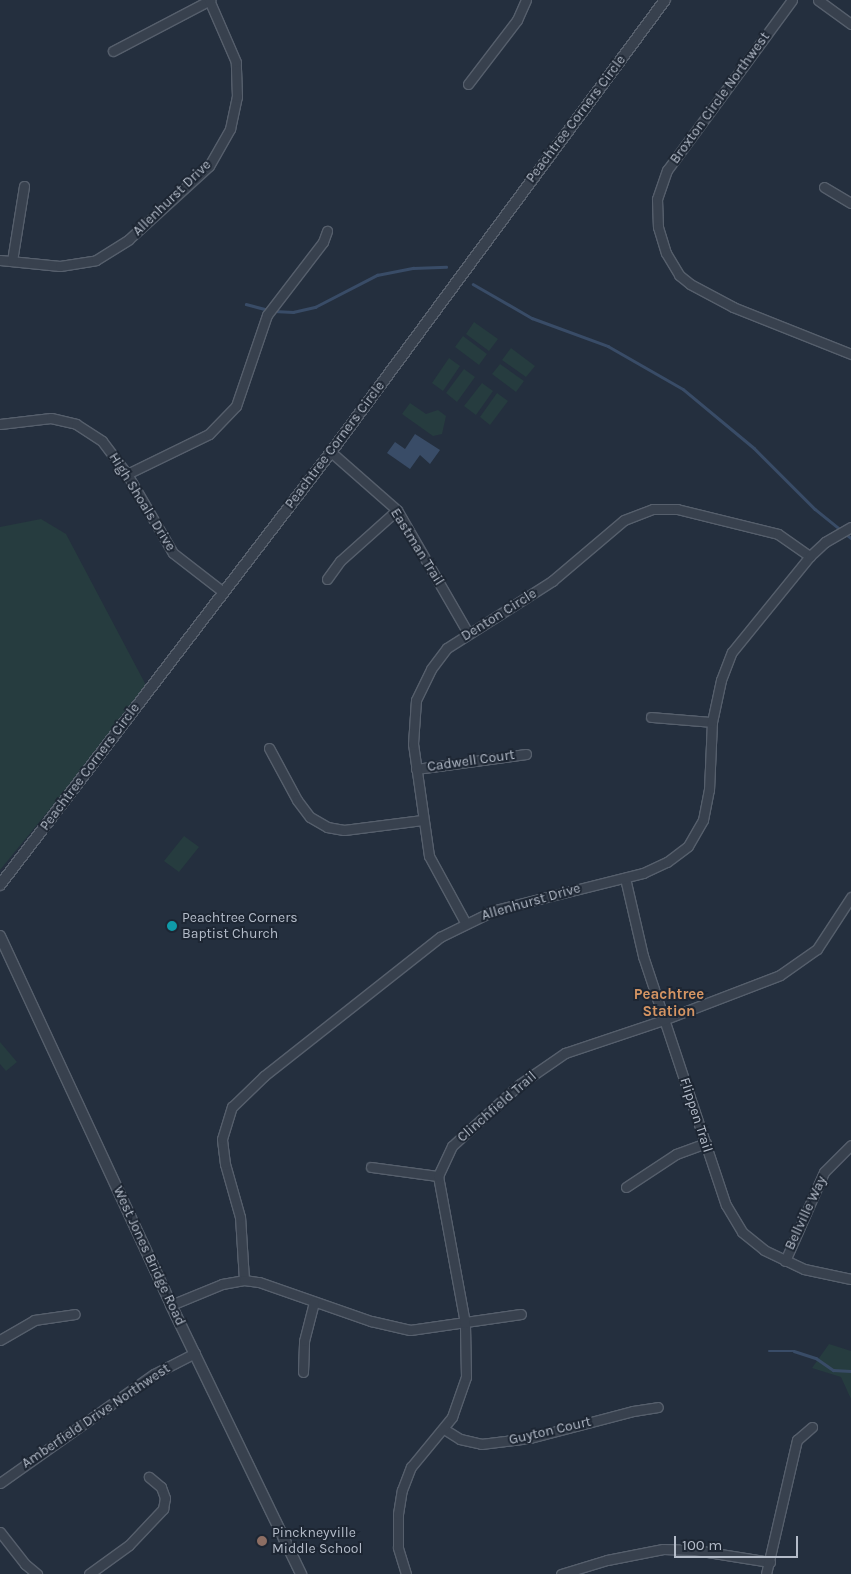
<!DOCTYPE html>
<html>
<head>
<meta charset="utf-8">
<style>
	body { margin:0 }
	#map { position:relative; width:851px; height:1574px; overflow:hidden; background:#242f3e; font-family:Karla,sans-serif }
	div>[style] { position:absolute }
	[style*='--x'] { left:calc(var(--x)*1px); top:calc(var(--y)*1px); width:calc(var(--w)*1px); rotate:calc(var(--a)*1deg) }
	.green>* { inset:0; background:#263c3f }
	.water>* { inset:0; background:#394c67 }
	.stream>* { height:2.5px; margin:-1.25px; padding:0 1.25px; transform-origin:1.25px; border-radius:1.25px; background:#394c67 }
	.roads { filter:drop-shadow(1px 0 #565f6c) drop-shadow(-1px 0 #565f6c) drop-shadow(0 1px #565f6c) drop-shadow(0 -1px #565f6c) }
	.minor>* { height:9px; margin:-4.5px; padding:0 4.5px; transform-origin:4.5px; border-radius:4.5px; background:#38414e }
	.tertiary>* { height:10px; margin:-5px; padding:0 5px; transform-origin:5px; border-radius:5px; background:#38414e }
	.dots>* { width:14px; height:14px; translate:-50% -50%; box-sizing:border-box; border:2px solid #1d2633; border-radius:50% }
	span { translate:-50% -50%; white-space:nowrap; text-align:center; line-height:1.15; -webkit-text-stroke:4px #1d2633; paint-order:stroke }
	.street-label { font-size:14px; color:#b4bcc9 }
	.poi-label { font-size:14px; color:#b4bcc9 }
	.left { translate:0 -50%; text-align:left }
	.neighbourhood-label { font-size:15px; color:#d59563; font-weight:700 }
	.scale { position:absolute; left:674px; top:1536px; width:124px; height:22px; box-sizing:border-box; border:2px solid #b4bcc9; border-top:0; padding-left:6px; font-size:15px; line-height:18px; white-space:nowrap; color:#b4bcc9; -webkit-text-stroke:4px #1d2633; paint-order:stroke }
</style>
</head>
<body>
<div id="map">
	<div class="green">
		<div style="clip-path:polygon(474px 322px,498px 339px,489px 351px,466px 334px)"></div>
		<div style="clip-path:polygon(463px 336px,487px 354px,479px 365px,455px 347px)"></div>
		<div style="clip-path:polygon(511px 348px,535px 366px,526px 377px,502px 360px)"></div>
		<div style="clip-path:polygon(449px 358px,460px 366px,443px 391px,432px 383px)"></div>
		<div style="clip-path:polygon(500px 364px,524px 381px,516px 392px,492px 374px)"></div>
		<div style="clip-path:polygon(464px 369px,475px 377px,457px 402px,446px 393px)"></div>
		<div style="clip-path:polygon(482px 383px,493px 391px,476px 415px,464px 406px)"></div>
		<div style="clip-path:polygon(497px 393px,508px 401px,490px 425px,480px 417px)"></div>
		<div style="clip-path:polygon(410px 403px,426px 414px,438px 410px,446px 416px,442px 434px,433px 436px,402px 414px)"></div>
		<div style="clip-path:polygon(41px 519px,66px 534px,148px 689px,0 870px,0 527px)"></div>
		<div style="clip-path:polygon(184px 836px,199px 847px,179px 872px,164px 861px)"></div>
		<div style="clip-path:polygon(0 1042px,17px 1062px,6px 1071px,0 1064px)"></div>
		<div style="clip-path:polygon(829px 1344px,851px 1351px,851px 1399px,841px 1377px,812px 1368px)"></div>
	</div>
	<div class="water">
		<div style="clip-path:polygon(415px 434px,440px 450px,430px 464px,420px 455px,410px 469px,387px 453px,395px 442px,405px 449px)"></div>
	</div>
	<div class="stream">
		<div style="--x:473;--y:284;--w:68;--a:30"></div>
		<div style="--x:532;--y:318;--w:81;--a:20.2"></div>
		<div style="--x:608;--y:346;--w:86;--a:29.8"></div>
		<div style="--x:683;--y:389;--w:92;--a:39.7"></div>
		<div style="--x:754;--y:448;--w:86;--a:45"></div>
		<div style="--x:815;--y:509;--w:46;--a:38.9"></div>
		<div style="--x:246;--y:304;--w:23;--a:15"></div>
		<div style="--x:274;--y:311;--w:19;--a:3"></div>
		<div style="--x:293;--y:312;--w:23;--a:-13"></div>
		<div style="--x:315;--y:307;--w:70;--a:-27.3"></div>
		<div style="--x:377;--y:275;--w:37;--a:-11"></div>
		<div style="--x:413;--y:268;--w:33;--a:-2"></div>
		<div style="--x:769;--y:1351;--w:25;--a:0"></div>
		<div style="--x:794;--y:1351;--w:23;--a:18"></div>
		<div style="--x:816;--y:1358;--w:21;--a:35"></div>
		<div style="--x:833;--y:1370;--w:18;--a:3"></div>
	</div>
	<div class="roads">
		<div class="minor">
			<div style="--x:792;--y:0;--w:211;--a:126.3"></div>
			<div style="--x:667;--y:170;--w:31;--a:109"></div>
			<div style="--x:657;--y:199;--w:28;--a:88"></div>
			<div style="--x:658;--y:227;--w:27;--a:73"></div>
			<div style="--x:666;--y:253;--w:26;--a:59"></div>
			<div style="--x:679;--y:275;--w:14;--a:39"></div>
			<div style="--x:690;--y:284;--w:49;--a:28.1"></div>
			<div style="--x:733;--y:307;--w:127;--a:21.7"></div>
			<div style="--x:818;--y:0;--w:41;--a:36"></div>
			<div style="--x:113;--y:51;--w:110;--a:-27.7"></div>
			<div style="--x:468;--y:84;--w:81;--a:-52.6"></div>
			<div style="--x:517;--y:20;--w:22;--a:-66"></div>
			<div style="--x:824;--y:187;--w:31;--a:31"></div>
			<div style="--x:0;--y:260;--w:60;--a:5.7"></div>
			<div style="--x:60;--y:266;--w:36;--a:-9"></div>
			<div style="--x:96;--y:260;--w:39;--a:-32"></div>
			<div style="--x:129;--y:239;--w:108;--a:-42.4"></div>
			<div style="--x:209;--y:166;--w:43;--a:-60.4"></div>
			<div style="--x:230;--y:129;--w:33;--a:-78"></div>
			<div style="--x:237;--y:97;--w:35;--a:-92"></div>
			<div style="--x:236;--y:62;--w:68;--a:-113.5"></div>
			<div style="--x:12;--y:261;--w:76;--a:-80.9"></div>
			<div style="--x:0;--y:424;--w:51;--a:-6.7"></div>
			<div style="--x:51;--y:418;--w:26;--a:13"></div>
			<div style="--x:76;--y:424;--w:31;--a:33"></div>
			<div style="--x:102;--y:441;--w:41;--a:52.9"></div>
			<div style="--x:127;--y:474;--w:91;--a:59.8"></div>
			<div style="--x:173;--y:553;--w:62;--a:37.8"></div>
			<div style="--x:331;--y:452;--w:88;--a:41.3"></div>
			<div style="--x:397;--y:510;--w:142;--a:60"></div>
			<div style="--x:127;--y:474;--w:91;--a:-26"></div>
			<div style="--x:209;--y:434;--w:39;--a:-46"></div>
			<div style="--x:236;--y:406;--w:96;--a:-71.2"></div>
			<div style="--x:267;--y:315;--w:92;--a:-52.5"></div>
			<div style="--x:323;--y:242;--w:12;--a:-70"></div>
			<div style="--x:327;--y:579;--w:22;--a:-54"></div>
			<div style="--x:340;--y:561;--w:76;--a:-41.8"></div>
			<div style="--x:651;--y:717;--w:61;--a:4.7"></div>
			<div style="--x:269;--y:748;--w:59;--a:61.7"></div>
			<div style="--x:297;--y:800;--w:21;--a:53"></div>
			<div style="--x:310;--y:817;--w:20;--a:30"></div>
			<div style="--x:327;--y:827;--w:17;--a:10"></div>
			<div style="--x:344;--y:830;--w:79;--a:-7.3"></div>
			<div style="--x:416;--y:769;--w:111;--a:-7.8"></div>
			<div style="--x:625;--y:878;--w:80;--a:77"></div>
			<div style="--x:643;--y:956;--w:262;--a:71.6"></div>
			<div style="--x:726;--y:1205;--w:31;--a:59"></div>
			<div style="--x:742;--y:1232;--w:28;--a:39"></div>
			<div style="--x:764;--y:1250;--w:44;--a:25.4"></div>
			<div style="--x:804;--y:1269;--w:48;--a:12"></div>
			<div style="--x:465;--y:922;--w:75;--a:-118.6"></div>
			<div style="--x:429;--y:856;--w:113;--a:-98.1"></div>
			<div style="--x:413;--y:744;--w:44;--a:-86.1"></div>
			<div style="--x:416;--y:700;--w:34;--a:-64"></div>
			<div style="--x:431;--y:669;--w:26;--a:-53"></div>
			<div style="--x:447;--y:648;--w:125;--a:-32.5"></div>
			<div style="--x:552;--y:581;--w:94;--a:-40.3"></div>
			<div style="--x:624;--y:520;--w:31;--a:-21"></div>
			<div style="--x:653;--y:509;--w:24;--a:0"></div>
			<div style="--x:677;--y:509;--w:104;--a:13.9"></div>
			<div style="--x:778;--y:534;--w:39;--a:35"></div>
			<div style="--x:371;--y:1167;--w:68;--a:7.7"></div>
			<div style="--x:626;--y:1187;--w:60;--a:-33.4"></div>
			<div style="--x:676;--y:1154;--w:32;--a:-20"></div>
			<div style="--x:785;--y:1261;--w:97;--a:-66.3"></div>
			<div style="--x:824;--y:1172;--w:38;--a:-45"></div>
			<div style="--x:244;--y:1280;--w:63;--a:-93.6"></div>
			<div style="--x:240;--y:1217;--w:55;--a:-105.8"></div>
			<div style="--x:225;--y:1164;--w:25;--a:-97"></div>
			<div style="--x:222;--y:1139;--w:34;--a:-73"></div>
			<div style="--x:232;--y:1107;--w:45;--a:-44.1"></div>
			<div style="--x:264;--y:1076;--w:224;--a:-38.3"></div>
			<div style="--x:440;--y:937;--w:61;--a:-26.1"></div>
			<div style="--x:495;--y:910;--w:153;--a:-14"></div>
			<div style="--x:643;--y:873;--w:26;--a:-25"></div>
			<div style="--x:667;--y:862;--w:26;--a:-37"></div>
			<div style="--x:688;--y:846;--w:30;--a:-60"></div>
			<div style="--x:703;--y:820;--w:31;--a:-79"></div>
			<div style="--x:709;--y:790;--w:68;--a:-87.5"></div>
			<div style="--x:712;--y:722;--w:43;--a:-77.9"></div>
			<div style="--x:721;--y:680;--w:30;--a:-69"></div>
			<div style="--x:732;--y:652;--w:124;--a:-50.9"></div>
			<div style="--x:810;--y:556;--w:21;--a:-43"></div>
			<div style="--x:825;--y:542;--w:30;--a:-30"></div>
			<div style="--x:171;--y:1305;--w:55;--a:-22.4"></div>
			<div style="--x:222;--y:1284;--w:22;--a:-10"></div>
			<div style="--x:244;--y:1280;--w:15;--a:8"></div>
			<div style="--x:259;--y:1282;--w:119;--a:19.2"></div>
			<div style="--x:371;--y:1321;--w:40;--a:13"></div>
			<div style="--x:410;--y:1330;--w:112;--a:-8.2"></div>
			<div style="--x:0;--y:1340;--w:39;--a:-30"></div>
			<div style="--x:34;--y:1320;--w:41;--a:-8.3"></div>
			<div style="--x:303;--y:1372;--w:31;--a:-88"></div>
			<div style="--x:304;--y:1341;--w:40;--a:-75.6"></div>
			<div style="--x:444;--y:1429;--w:19;--a:32"></div>
			<div style="--x:460;--y:1439;--w:22;--a:13"></div>
			<div style="--x:481;--y:1444;--w:49;--a:-7"></div>
			<div style="--x:530;--y:1438;--w:106;--a:-14.7"></div>
			<div style="--x:633;--y:1411;--w:25;--a:-9"></div>
			<div style="--x:0;--y:1483;--w:189;--a:-35.3"></div>
			<div style="--x:154;--y:1374;--w:46;--a:-27.1"></div>
			<div style="--x:0;--y:1532;--w:41;--a:52"></div>
			<div style="--x:25;--y:1564;--w:16;--a:40"></div>
			<div style="--x:89;--y:1574;--w:49;--a:-35.9"></div>
			<div style="--x:129;--y:1545;--w:50;--a:-46.6"></div>
			<div style="--x:163;--y:1509;--w:11;--a:-80"></div>
			<div style="--x:165;--y:1498;--w:12;--a:-110"></div>
			<div style="--x:161;--y:1487;--w:16;--a:-140"></div>
			<div style="--x:406;--y:1574;--w:28;--a:-107"></div>
			<div style="--x:398;--y:1547;--w:33;--a:-90"></div>
			<div style="--x:398;--y:1514;--w:24;--a:-81"></div>
			<div style="--x:402;--y:1490;--w:25;--a:-69"></div>
			<div style="--x:411;--y:1467;--w:65;--a:-50.6"></div>
			<div style="--x:452;--y:1417;--w:42;--a:-70.7"></div>
			<div style="--x:466;--y:1377;--w:54;--a:-91.1"></div>
			<div style="--x:465;--y:1323;--w:149;--a:-100.4"></div>
			<div style="--x:438;--y:1176;--w:33;--a:-65"></div>
			<div style="--x:452;--y:1146;--w:92;--a:-42.4"></div>
			<div style="--x:520;--y:1084;--w:55;--a:-34.6"></div>
			<div style="--x:565;--y:1053;--w:103;--a:-18.6"></div>
			<div style="--x:663;--y:1020;--w:125;--a:-21"></div>
			<div style="--x:780;--y:975;--w:45;--a:-35.1"></div>
			<div style="--x:817;--y:949;--w:62;--a:-56.8"></div>
			<div style="--x:561;--y:1574;--w:48;--a:-16.9"></div>
			<div style="--x:607;--y:1560;--w:57;--a:-11.1"></div>
			<div style="--x:663;--y:1549;--w:32;--a:2"></div>
			<div style="--x:695;--y:1550;--w:76;--a:9.1"></div>
			<div style="--x:766;--y:1574;--w:138;--a:-77"></div>
			<div style="--x:797;--y:1440;--w:20;--a:-41"></div>
		</div>
		<div class="tertiary">
			<div style="--x:0;--y:885;--w:545;--a:-52.6"></div>
			<div style="--x:331;--y:452;--w:562;--a:-53.54"></div>
			<div style="--x:0;--y:936;--w:407;--a:65.1"></div>
			<div style="--x:171;--y:1305;--w:299;--a:64.2"></div>
		</div>
	</div>
	<div class="dots">
		<div style="left:172px;top:926px;background:#0f9aa8"></div>
		<div style="left:262px;top:1541px;background:#8d6e63"></div>
	</div>
	<div class="street-label">
		<span style="left:720px;top:98px;rotate:-54deg">Broxton Circle Northwest</span>
		<span style="left:576px;top:119px;rotate:-53deg">Peachtree Corners Circle</span>
		<span style="left:172px;top:198px;rotate:-44deg">Allenhurst Drive</span>
		<span style="left:335px;top:445px;rotate:-53deg">Peachtree Corners Circle</span>
		<span style="left:142px;top:502px;rotate:58deg">High Shoals Drive</span>
		<span style="left:417px;top:547px;rotate:58deg">Eastman Trail</span>
		<span style="left:499px;top:615px;rotate:-32deg">Denton Circle</span>
		<span style="left:471px;top:761px;rotate:-8deg">Cadwell Court</span>
		<span style="left:90px;top:767px;rotate:-53deg">Peachtree Corners Circle</span>
		<span style="left:531px;top:902px;rotate:-16deg">Allenhurst Drive</span>
		<span style="left:497px;top:1107px;rotate:-41deg">Clinchfield Trail</span>
		<span style="left:696px;top:1115px;rotate:72deg">Flippen Trail</span>
		<span style="left:806px;top:1213px;rotate:-65deg">Bellville Way</span>
		<span style="left:149px;top:1256px;rotate:65deg">West Jones Bridge Road</span>
		<span style="left:96px;top:1416px;rotate:-34deg">Amberfield Drive Northwest</span>
		<span style="left:550px;top:1431px;rotate:-13deg">Guyton Court</span>
	</div>
	<div class="poi-label">
		<span class="left" style="left:182px;top:926px">Peachtree Corners<br>Baptist Church</span>
		<span class="left" style="left:272px;top:1541px">Pinckneyville<br>Middle School</span>
	</div>
	<div class="neighbourhood-label">
		<span style="left:669px;top:1003px">Peachtree<br>Station</span>
	</div>
	<div class="scale">100 m</div>
</div>
</body>
</html>
